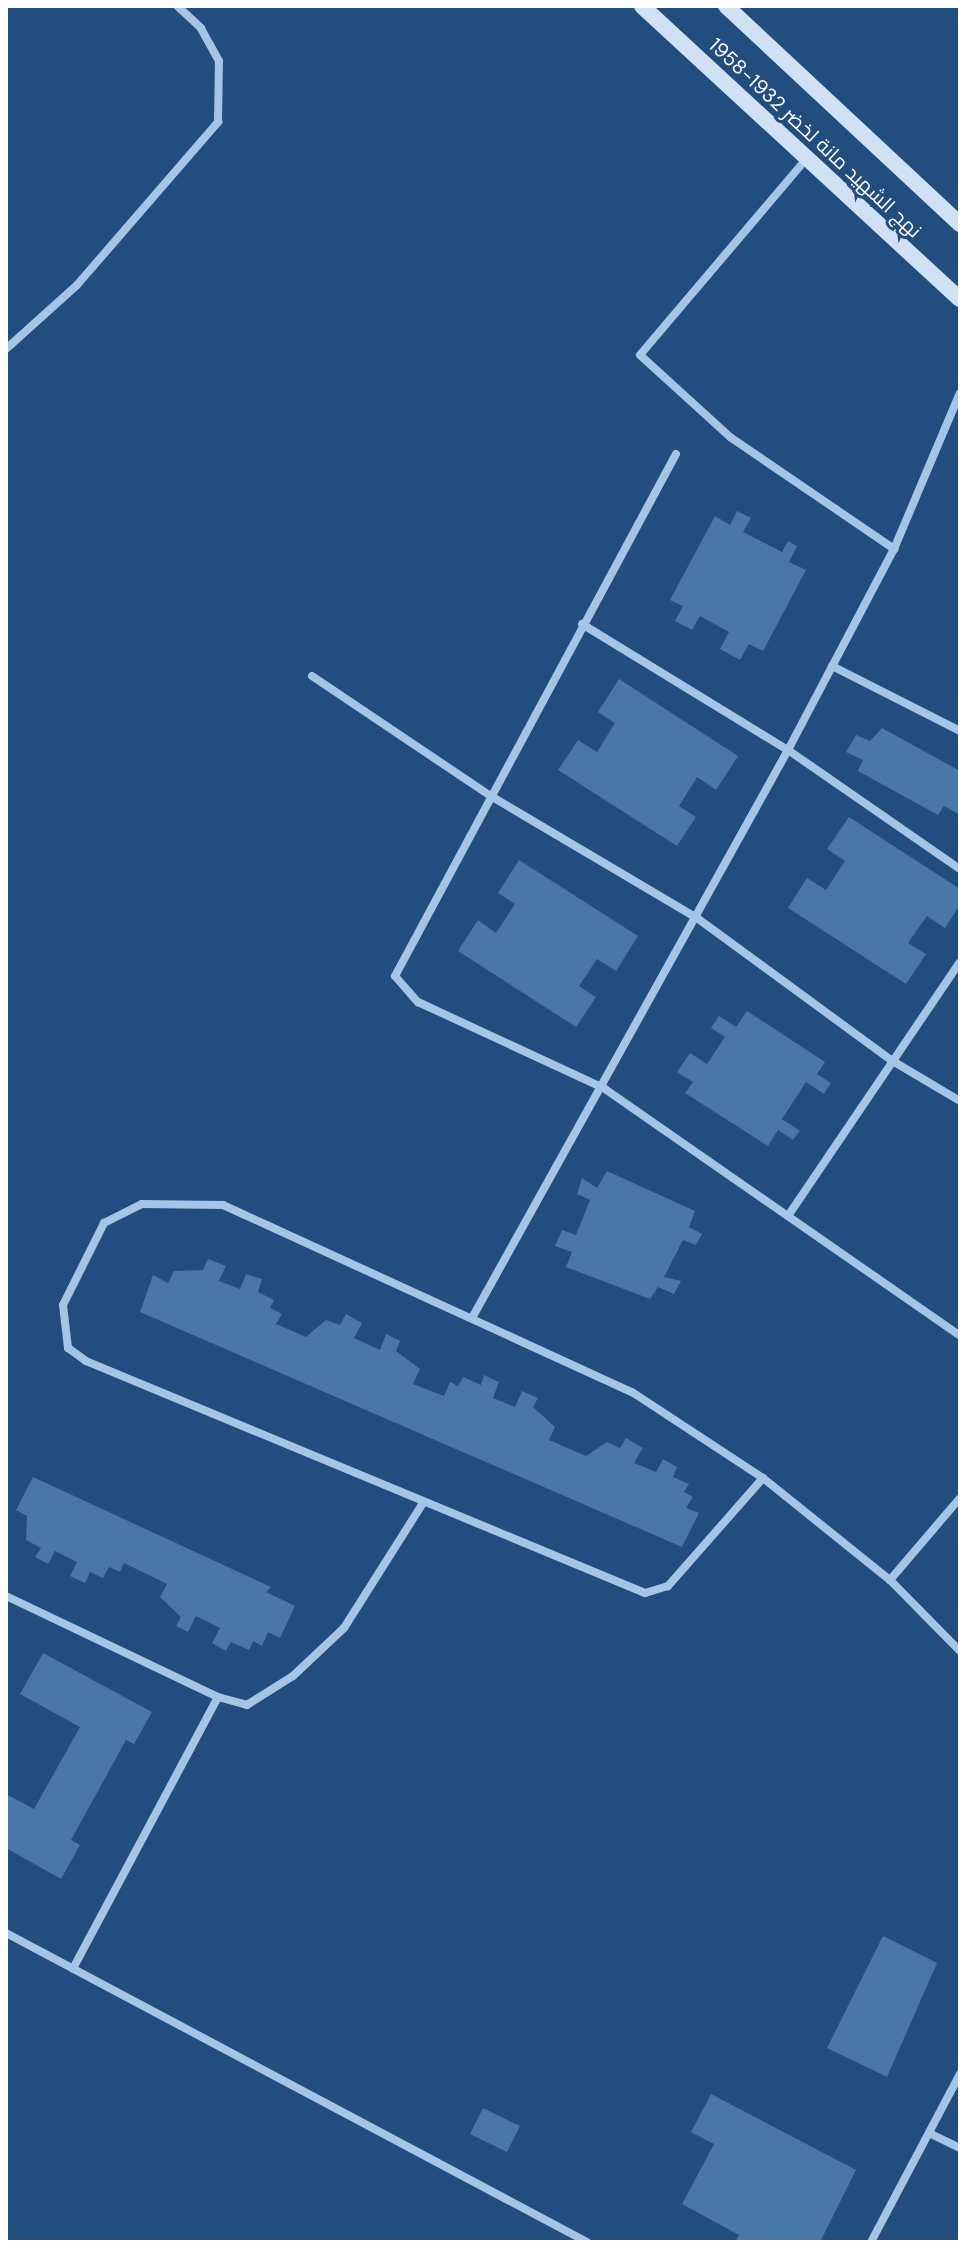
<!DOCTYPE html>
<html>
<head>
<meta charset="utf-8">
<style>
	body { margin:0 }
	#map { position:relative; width:966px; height:2248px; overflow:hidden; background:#214d7f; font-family:"DM Sans",Cairo,sans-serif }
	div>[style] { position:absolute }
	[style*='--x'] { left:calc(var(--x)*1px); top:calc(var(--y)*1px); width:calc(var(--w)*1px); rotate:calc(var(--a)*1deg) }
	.building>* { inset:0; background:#4977a8 }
	.street>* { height:8px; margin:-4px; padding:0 4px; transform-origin:4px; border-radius:4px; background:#a5c5e7 }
	.secondary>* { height:16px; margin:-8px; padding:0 8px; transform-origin:8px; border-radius:8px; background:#d0e1f6 }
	span { translate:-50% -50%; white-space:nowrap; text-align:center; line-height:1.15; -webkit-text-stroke:6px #214d7f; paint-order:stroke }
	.street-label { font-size:20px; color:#fff }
	.frame { position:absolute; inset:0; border:8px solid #fff; pointer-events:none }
</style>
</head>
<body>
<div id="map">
	<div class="building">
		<div style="clip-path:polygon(737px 511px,751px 518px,743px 532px,782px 552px,788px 541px,797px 546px,789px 562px,806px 570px,763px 651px,749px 644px,740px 660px,720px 649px,729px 632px,700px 616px,692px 630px,675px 621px,683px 606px,670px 600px,715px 516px,730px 525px)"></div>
		<div style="clip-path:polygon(619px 679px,738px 756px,716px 790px,697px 777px,679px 806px,696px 817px,677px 846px,558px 770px,578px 740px,597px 752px,615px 723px,598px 712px)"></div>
		<div style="clip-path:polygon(882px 728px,960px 771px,960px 815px,944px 806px,938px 815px,858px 771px,863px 760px,846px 752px,856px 735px,870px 741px)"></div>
		<div style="clip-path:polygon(849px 817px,960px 889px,960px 905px,945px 928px,927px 916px,908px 943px,926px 954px,906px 984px,788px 908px,807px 878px,826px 890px,845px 861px,827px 849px)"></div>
		<div style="clip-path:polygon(519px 860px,638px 936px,616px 971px,597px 959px,579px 986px,596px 997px,576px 1027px,458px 951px,478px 920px,496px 933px,515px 904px,498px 893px)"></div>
		<div style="clip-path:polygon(747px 1011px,825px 1062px,817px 1074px,831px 1083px,824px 1094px,806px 1082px,782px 1119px,800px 1131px,793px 1140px,778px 1130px,768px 1146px,685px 1093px,693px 1082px,677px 1072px,690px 1053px,707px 1064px,725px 1037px,711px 1028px,719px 1016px,736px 1027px)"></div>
		<div style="clip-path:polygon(607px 1171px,695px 1211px,689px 1227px,702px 1234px,696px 1245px,683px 1240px,664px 1277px,681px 1281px,674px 1294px,658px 1287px,650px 1299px,566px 1267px,572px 1252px,555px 1246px,562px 1230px,576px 1235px,590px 1200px,577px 1194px,582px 1178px,597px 1188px)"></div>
		<div style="clip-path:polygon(208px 1259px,226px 1266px,219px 1281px,240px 1289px,246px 1274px,262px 1279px,258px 1292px,274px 1300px,270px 1308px,282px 1314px,276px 1324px,306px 1337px,326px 1320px,340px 1325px,346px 1314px,362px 1323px,354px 1338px,380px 1350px,386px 1334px,400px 1341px,396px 1351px,420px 1369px,413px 1384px,444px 1396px,450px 1382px,458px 1386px,463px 1377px,481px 1385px,484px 1375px,499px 1382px,493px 1398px,515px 1407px,522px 1391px,538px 1398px,533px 1407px,555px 1427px,549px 1440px,586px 1456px,607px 1442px,620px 1448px,626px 1438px,643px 1448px,634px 1463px,656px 1472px,663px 1459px,677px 1467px,673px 1477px,689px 1484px,684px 1492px,693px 1497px,686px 1508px,699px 1513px,682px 1547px,140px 1312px,153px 1275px,168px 1283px,174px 1271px,203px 1270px)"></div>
		<div style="clip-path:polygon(33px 1477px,271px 1587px,266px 1592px,295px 1606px,280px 1638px,268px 1632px,262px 1646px,253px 1641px,249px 1650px,231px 1642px,226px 1651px,212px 1643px,220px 1628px,196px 1616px,188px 1632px,176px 1626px,181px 1617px,160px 1597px,167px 1584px,124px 1563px,120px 1572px,109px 1567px,103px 1578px,90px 1572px,85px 1583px,70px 1576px,77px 1562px,55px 1551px,48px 1564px,35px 1557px,41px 1548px,26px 1540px,27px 1516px,16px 1510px)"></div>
		<div style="clip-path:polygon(43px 1653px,152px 1712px,134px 1744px,126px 1740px,71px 1840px,80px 1845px,61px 1879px,6px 1848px,6px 1794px,34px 1809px,80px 1727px,20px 1694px)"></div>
		<div style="clip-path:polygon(883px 1936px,937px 1963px,887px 2077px,827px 2048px)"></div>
		<div style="clip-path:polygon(711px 2094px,856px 2170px,820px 2242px,735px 2242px,739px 2235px,682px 2204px,714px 2144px,691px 2132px)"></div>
		<div style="clip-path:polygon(483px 2108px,520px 2126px,507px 2152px,470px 2134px)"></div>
	</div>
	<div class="street">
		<div style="--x:807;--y:158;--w:258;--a:130.3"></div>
		<div style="--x:640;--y:355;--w:122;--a:42.3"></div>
		<div style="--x:730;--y:437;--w:199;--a:34.3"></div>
		<div style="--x:6;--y:349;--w:96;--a:-42"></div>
		<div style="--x:77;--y:285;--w:216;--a:-49.1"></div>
		<div style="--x:218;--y:122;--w:61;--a:-89.1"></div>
		<div style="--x:219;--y:61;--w:38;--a:-119"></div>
		<div style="--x:201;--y:28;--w:33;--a:-137"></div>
		<div style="--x:676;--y:454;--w:593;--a:118.29"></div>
		<div style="--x:395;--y:976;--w:35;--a:49"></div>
		<div style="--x:418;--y:1002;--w:206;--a:24.9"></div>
		<div style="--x:605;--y:1089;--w:432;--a:34.8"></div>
		<div style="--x:582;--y:624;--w:241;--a:31.5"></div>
		<div style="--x:788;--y:750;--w:209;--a:34.7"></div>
		<div style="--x:832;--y:666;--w:144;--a:26.9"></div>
		<div style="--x:312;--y:676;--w:213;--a:33.9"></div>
		<div style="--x:489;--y:795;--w:242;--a:30.6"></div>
		<div style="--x:697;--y:918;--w:240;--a:36.2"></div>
		<div style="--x:891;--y:1060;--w:80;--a:30.7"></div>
		<div style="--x:790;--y:1213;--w:303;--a:-55.9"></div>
		<div style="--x:472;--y:1318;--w:650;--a:-60.91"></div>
		<div style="--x:788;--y:750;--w:227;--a:-62.2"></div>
		<div style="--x:894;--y:549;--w:169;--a:-67.1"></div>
		<div style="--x:763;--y:1478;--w:144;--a:131.3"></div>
		<div style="--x:668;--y:1586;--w:24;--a:163"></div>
		<div style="--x:645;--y:1593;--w:605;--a:-157.46"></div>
		<div style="--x:86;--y:1361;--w:22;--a:-144"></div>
		<div style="--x:68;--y:1348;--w:43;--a:-96.6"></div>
		<div style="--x:63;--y:1305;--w:92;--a:-63.4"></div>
		<div style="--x:104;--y:1223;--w:42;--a:-26.6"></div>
		<div style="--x:142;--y:1204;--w:81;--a:0.7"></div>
		<div style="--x:223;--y:1205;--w:450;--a:24.6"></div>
		<div style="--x:632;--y:1392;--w:157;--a:33.3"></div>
		<div style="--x:763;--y:1478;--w:163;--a:38.8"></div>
		<div style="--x:960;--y:1498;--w:108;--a:130.5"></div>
		<div style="--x:890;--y:1580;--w:100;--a:45.4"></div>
		<div style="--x:6;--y:1596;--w:235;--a:25.5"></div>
		<div style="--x:218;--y:1697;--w:308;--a:118.1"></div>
		<div style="--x:218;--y:1697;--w:30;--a:15"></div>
		<div style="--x:247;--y:1705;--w:54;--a:-32.2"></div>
		<div style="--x:293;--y:1676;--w:70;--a:-43.3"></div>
		<div style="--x:344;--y:1628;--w:148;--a:-57.7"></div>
		<div style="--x:6;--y:1933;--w:658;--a:28.01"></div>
		<div style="--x:929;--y:2133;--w:34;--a:26"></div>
		<div style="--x:871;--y:2242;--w:190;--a:-62.1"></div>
	</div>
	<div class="secondary">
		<div style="--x:642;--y:6;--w:432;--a:42.7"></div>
		<div style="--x:726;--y:6;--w:320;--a:43"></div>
	</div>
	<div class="street-label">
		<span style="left:815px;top:138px;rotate:43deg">نهج الشهيد مانة لخضر 1932-1958</span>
	</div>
	<div class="frame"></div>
</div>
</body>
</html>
